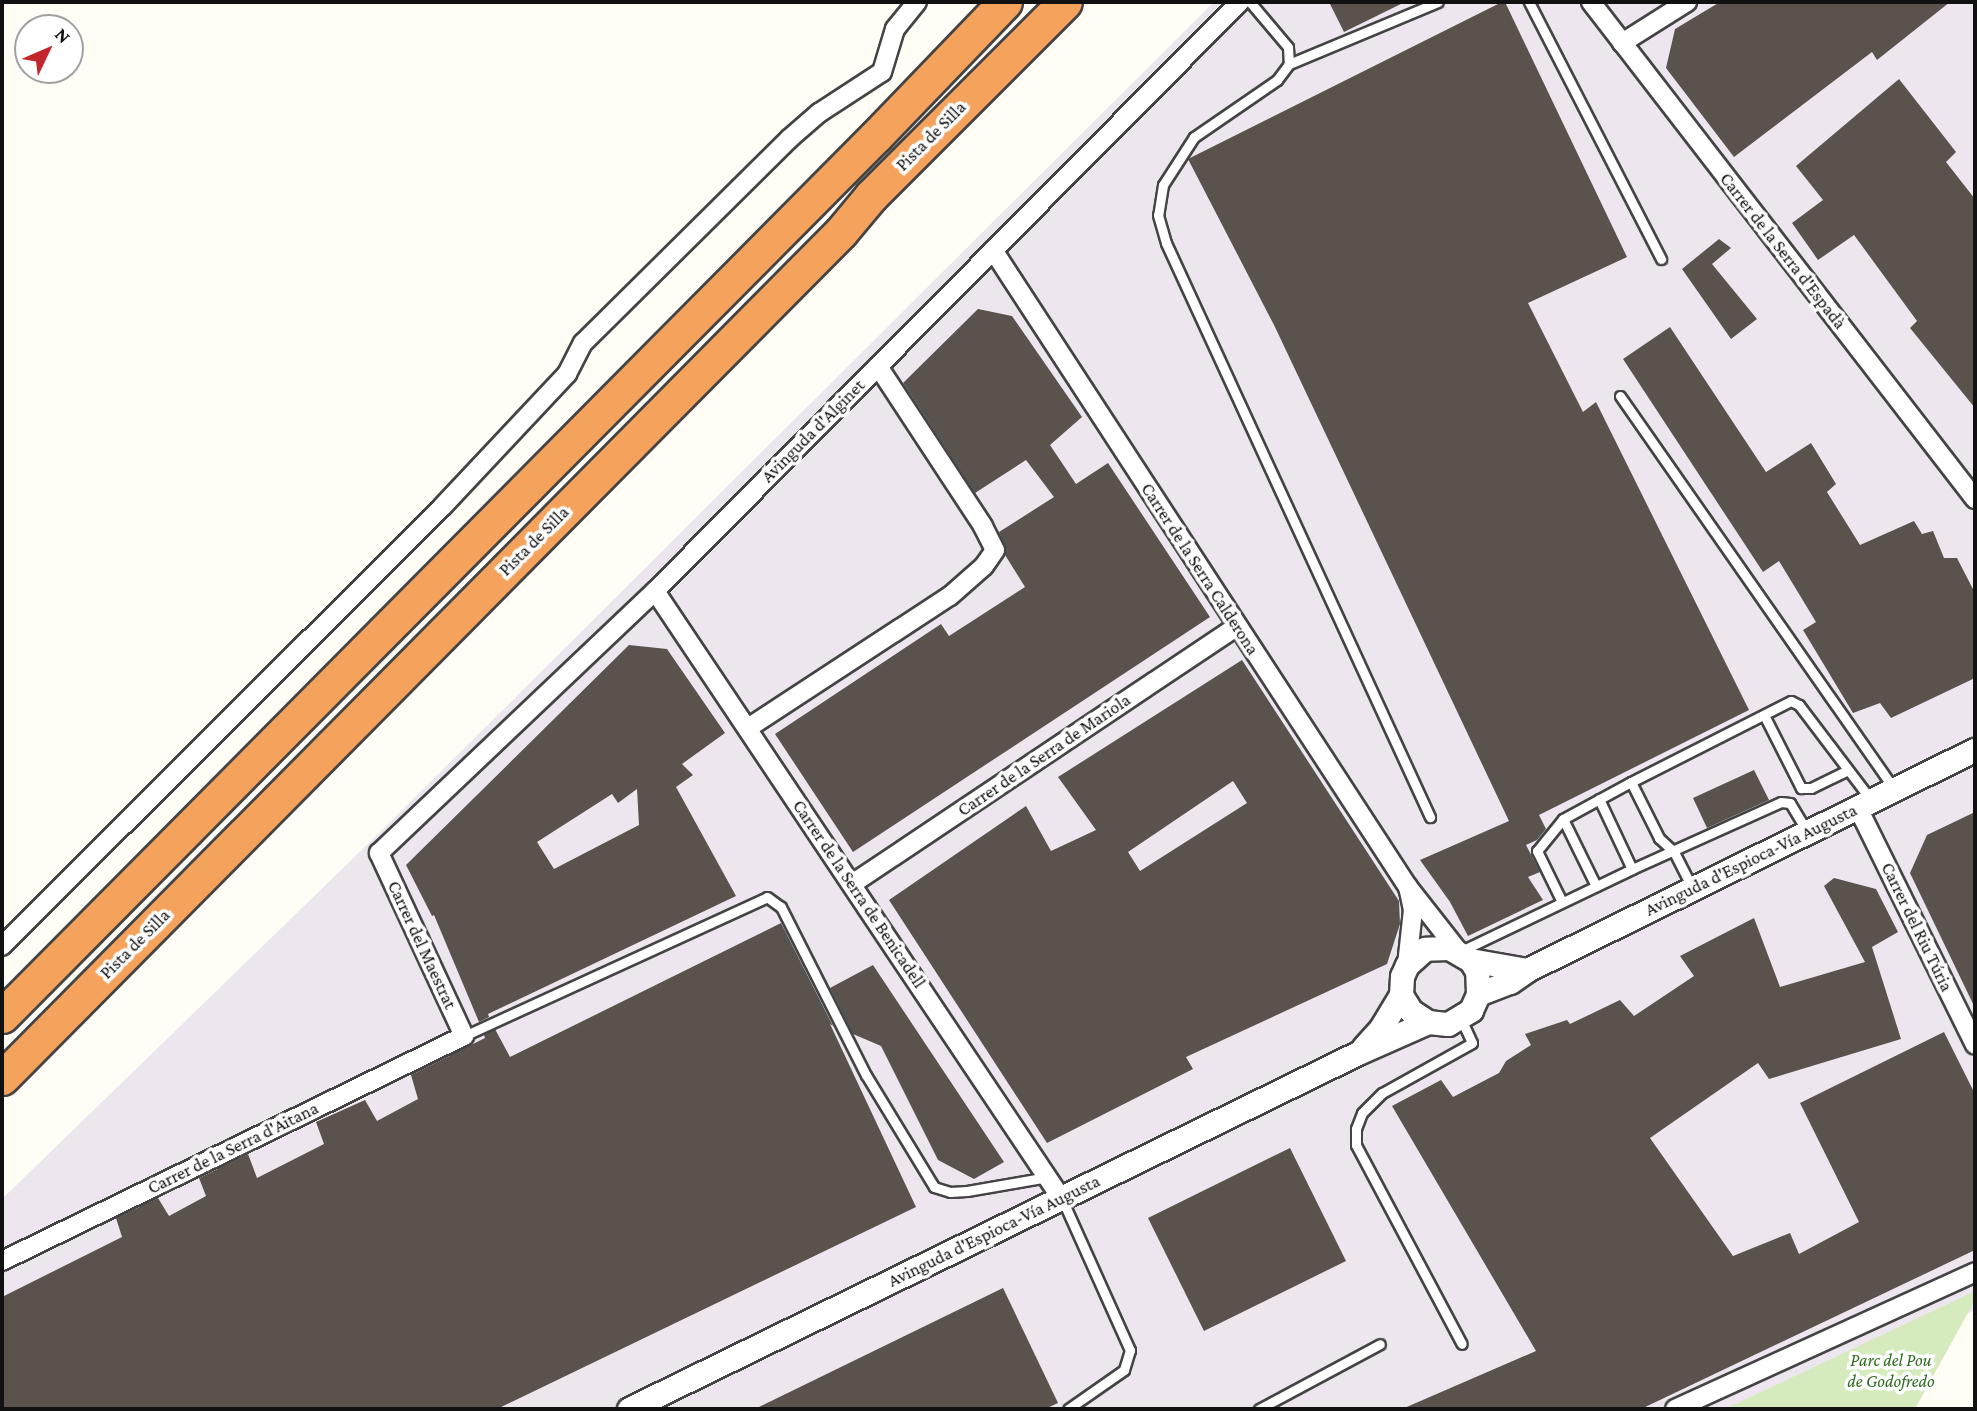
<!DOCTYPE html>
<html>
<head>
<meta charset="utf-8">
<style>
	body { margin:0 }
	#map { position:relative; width:1977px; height:1411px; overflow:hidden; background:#fffdf5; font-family:"Crimson Pro",serif }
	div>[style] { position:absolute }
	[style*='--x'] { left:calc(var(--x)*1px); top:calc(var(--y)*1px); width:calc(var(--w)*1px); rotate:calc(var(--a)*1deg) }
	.industrial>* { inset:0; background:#eee6ef }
	.green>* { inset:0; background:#d5ebbd }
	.building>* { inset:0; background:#5a524d }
	.roads { filter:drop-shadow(2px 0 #444) drop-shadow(-2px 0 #444) drop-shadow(0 2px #444) drop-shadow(0 -2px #444) }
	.service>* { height:9px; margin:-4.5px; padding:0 4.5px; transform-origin:4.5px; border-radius:4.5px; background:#fff }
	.minor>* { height:18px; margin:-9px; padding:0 9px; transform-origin:9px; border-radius:9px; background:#fff }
	.tertiary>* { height:23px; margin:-11.5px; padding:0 11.5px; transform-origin:11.5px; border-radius:11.5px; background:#fff }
	.motorway>* { height:33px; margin:-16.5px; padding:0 16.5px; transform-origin:16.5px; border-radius:16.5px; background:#f5a25d }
	span { translate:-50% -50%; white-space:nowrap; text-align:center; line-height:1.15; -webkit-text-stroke:7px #fff; paint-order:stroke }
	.street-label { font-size:18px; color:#111 }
	.park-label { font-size:18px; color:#2f6b1f; font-style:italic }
	.frame { position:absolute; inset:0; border:4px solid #111; pointer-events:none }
	.north { position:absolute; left:14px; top:14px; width:70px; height:70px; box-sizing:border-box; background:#fff; border:2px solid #a0a0a0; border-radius:50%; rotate:46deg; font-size:19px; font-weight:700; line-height:28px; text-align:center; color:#111 }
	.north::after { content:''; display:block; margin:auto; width:24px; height:32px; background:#c4262e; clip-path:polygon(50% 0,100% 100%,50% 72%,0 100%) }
</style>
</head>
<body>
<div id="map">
	<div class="industrial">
		<div style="clip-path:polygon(1214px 2px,1975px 2px,1975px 1310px,1767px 1409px,2px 1409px,2px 1199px,373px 839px)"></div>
	</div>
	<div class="green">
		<div style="clip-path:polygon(1975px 1291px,1975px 1300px,1915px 1409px,1725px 1409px)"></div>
	</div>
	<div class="building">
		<div style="clip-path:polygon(1329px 2px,1405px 2px,1344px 32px)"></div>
		<div style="clip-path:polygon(1502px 2px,1505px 2px,1627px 257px,1528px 303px,1583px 412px,1596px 402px,1749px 710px,1539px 815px,1546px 829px,1537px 840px,1526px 845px,1540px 872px,1528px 877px,1543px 900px,1468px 936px,1450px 902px,1420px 860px,1509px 821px,1274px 325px,1188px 159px)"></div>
		<div style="clip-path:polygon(1720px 2px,1950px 2px,1877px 60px,1872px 52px,1734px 157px,1666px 68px,1675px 29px)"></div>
		<div style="clip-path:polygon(1899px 79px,1956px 152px,1946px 162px,1975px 199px,1975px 408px,1910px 328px,1917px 321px,1854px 235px,1818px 260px,1792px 223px,1823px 200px,1796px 166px)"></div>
		<div style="clip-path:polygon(1719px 239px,1731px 248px,1712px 264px,1757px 319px,1731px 339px,1682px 269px)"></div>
		<div style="clip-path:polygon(978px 309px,1012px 316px,1082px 417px,1050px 445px,1076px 484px,1108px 463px,1210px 617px,853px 852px,775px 734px,941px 624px,949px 636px,1025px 587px,1005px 555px,1005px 546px,999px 532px,1054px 497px,1026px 460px,975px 493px,903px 383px)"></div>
		<div style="clip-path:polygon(1670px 327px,1766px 472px,1811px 443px,1836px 484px,1827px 492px,1860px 545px,1914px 521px,1922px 534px,1933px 531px,1944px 558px,1957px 558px,1975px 593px,1975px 678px,1891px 718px,1880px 703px,1853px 713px,1803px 630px,1816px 622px,1779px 561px,1763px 572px,1623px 359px)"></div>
		<div style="clip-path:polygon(evenodd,629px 645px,667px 649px,725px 733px,682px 764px,693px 775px,676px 787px,736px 896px,488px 1014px,489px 1017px,479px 1022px,434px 915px,432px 916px,406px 865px,629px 645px,637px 789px,639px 825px,554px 869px,537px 842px,612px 794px,618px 803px,637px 789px)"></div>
		<div style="clip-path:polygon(evenodd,1242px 660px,1399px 901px,1400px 924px,1387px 964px,1186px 1057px,1193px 1069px,1047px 1143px,889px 900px,1026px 806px,1051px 851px,1096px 830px,1058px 777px,1242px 660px,1233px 781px,1247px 803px,1140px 871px,1128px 852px,1233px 781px)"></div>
		<div style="clip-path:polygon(1754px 770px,1769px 800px,1707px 828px,1693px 798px)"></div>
		<div style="clip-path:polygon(1975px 812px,1975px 1008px,1910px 873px,1927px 835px)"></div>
		<div style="clip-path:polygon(1834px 878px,1876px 889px,1898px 932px,1872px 947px,1901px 1039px,1769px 1079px,1758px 1063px,1650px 1138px,1733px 1256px,1790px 1233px,1799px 1254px,1859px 1222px,1800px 1103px,1944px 1032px,1975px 1094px,1975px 1250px,1641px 1409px,1402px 1409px,1536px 1351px,1392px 1106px,1441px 1080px,1453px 1097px,1499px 1073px,1506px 1061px,1531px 1045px,1525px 1034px,1567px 1020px,1570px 1024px,1620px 1000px,1634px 1016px,1694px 976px,1680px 956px,1754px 918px,1780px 987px,1865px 962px,1824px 886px)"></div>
		<div style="clip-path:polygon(781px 923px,833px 1026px,830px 1024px,916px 1207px,497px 1409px,2px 1409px,2px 1297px,122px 1237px,116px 1218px,158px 1198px,169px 1216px,206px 1196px,199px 1178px,248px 1154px,257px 1178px,324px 1144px,316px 1122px,365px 1100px,377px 1121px,418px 1099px,411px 1075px,485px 1038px,484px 1035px,495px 1029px,510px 1057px)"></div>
		<div style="clip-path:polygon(873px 965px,1004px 1162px,974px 1179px,938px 1160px,881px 1046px,853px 1034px,830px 988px)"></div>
		<div style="clip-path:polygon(1290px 1148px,1346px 1261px,1204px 1331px,1148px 1218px)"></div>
		<div style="clip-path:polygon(1003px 1288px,1058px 1403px,1045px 1409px,755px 1409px)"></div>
	</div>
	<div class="roads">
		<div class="service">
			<div style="--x:1250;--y:2;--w:59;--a:49.8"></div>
			<div style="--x:1288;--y:47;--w:17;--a:87"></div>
			<div style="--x:1289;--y:64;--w:20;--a:127"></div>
			<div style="--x:1277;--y:80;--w:101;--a:145.5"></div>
			<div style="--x:1194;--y:137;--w:57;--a:122.9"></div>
			<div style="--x:1163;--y:185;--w:30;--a:99"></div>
			<div style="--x:1158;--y:215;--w:29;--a:74"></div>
			<div style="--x:1166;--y:243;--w:632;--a:65.3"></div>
			<div style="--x:1529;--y:2;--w:289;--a:62.8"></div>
			<div style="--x:1289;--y:64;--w:161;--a:-22.6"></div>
			<div style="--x:1620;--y:396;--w:478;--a:55.1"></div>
			<div style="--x:1764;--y:715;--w:82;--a:63.1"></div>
			<div style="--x:1801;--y:788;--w:10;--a:0"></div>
			<div style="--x:1811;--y:788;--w:41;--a:-25.9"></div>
			<div style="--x:1631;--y:782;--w:179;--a:-26.9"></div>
			<div style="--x:1791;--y:701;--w:9;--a:27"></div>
			<div style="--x:1799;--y:705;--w:119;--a:52.8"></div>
			<div style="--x:1599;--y:799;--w:77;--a:64.8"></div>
			<div style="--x:1563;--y:819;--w:75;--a:63.8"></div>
			<div style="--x:1562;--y:902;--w:57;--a:-116.1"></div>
			<div style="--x:1537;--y:851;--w:41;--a:-50.9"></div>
			<div style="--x:1563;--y:819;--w:77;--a:-28.6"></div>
			<div style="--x:1631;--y:782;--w:63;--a:63.4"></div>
			<div style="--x:1659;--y:838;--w:21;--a:43"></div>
			<div style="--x:1674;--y:852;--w:39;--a:63"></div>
			<div style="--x:1461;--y:951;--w:190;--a:-25.6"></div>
			<div style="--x:1632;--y:869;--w:163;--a:-24.2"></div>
			<div style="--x:1781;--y:802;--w:9;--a:6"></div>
			<div style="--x:1790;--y:803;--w:33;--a:59"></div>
			<div style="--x:1461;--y:1019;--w:26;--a:65"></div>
			<div style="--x:1472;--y:1043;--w:103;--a:150.9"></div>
			<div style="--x:1382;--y:1093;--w:28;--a:135"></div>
			<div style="--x:1362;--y:1113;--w:17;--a:111"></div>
			<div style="--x:1356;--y:1129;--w:16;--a:90"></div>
			<div style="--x:1356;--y:1145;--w:225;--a:62"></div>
			<div style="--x:464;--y:1036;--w:333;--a:-24.6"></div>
			<div style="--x:767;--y:897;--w:17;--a:36"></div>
			<div style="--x:781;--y:907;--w:188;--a:63.2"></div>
			<div style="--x:866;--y:1075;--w:131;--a:58.7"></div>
			<div style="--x:934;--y:1187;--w:17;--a:17"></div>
			<div style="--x:950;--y:1192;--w:17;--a:-3"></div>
			<div style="--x:967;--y:1191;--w:82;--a:-9.8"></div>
			<div style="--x:1062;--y:1199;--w:166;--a:65.8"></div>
			<div style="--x:1130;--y:1350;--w:21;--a:107"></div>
			<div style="--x:1124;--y:1370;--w:68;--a:145.1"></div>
			<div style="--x:1259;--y:1409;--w:137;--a:-28.2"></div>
		</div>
		<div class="minor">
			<div style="--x:1591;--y:2;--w:628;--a:52.31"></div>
			<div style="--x:1622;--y:43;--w:77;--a:-32.2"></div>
			<div style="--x:993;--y:250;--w:760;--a:56.92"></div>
			<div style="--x:1408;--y:887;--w:83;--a:51.9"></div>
			<div style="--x:655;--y:591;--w:730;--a:56.22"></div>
			<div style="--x:748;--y:728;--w:241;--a:-33.2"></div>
			<div style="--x:950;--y:596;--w:45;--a:-41.4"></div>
			<div style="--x:984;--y:566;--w:19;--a:-55"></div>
			<div style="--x:995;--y:550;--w:27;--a:-117"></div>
			<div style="--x:983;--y:526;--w:191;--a:-123.3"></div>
			<div style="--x:1858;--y:808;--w:264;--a:63.7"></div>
			<div style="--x:852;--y:884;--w:463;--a:-33.8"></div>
			<div style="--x:2;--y:946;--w:622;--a:-44.93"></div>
			<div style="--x:442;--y:507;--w:183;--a:-46.8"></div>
			<div style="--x:567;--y:374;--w:35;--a:-63"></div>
			<div style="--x:583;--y:343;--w:290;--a:-44.7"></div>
			<div style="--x:789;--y:139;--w:40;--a:-41"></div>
			<div style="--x:819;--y:113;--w:75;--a:-33.1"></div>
			<div style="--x:882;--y:72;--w:45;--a:-73.2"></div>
			<div style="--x:895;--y:29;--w:35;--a:-51"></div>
			<div style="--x:1407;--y:965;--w:55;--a:-83.8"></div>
			<div style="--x:1413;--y:910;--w:24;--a:-102"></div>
			<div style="--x:2;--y:1261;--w:514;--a:-25.97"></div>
			<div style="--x:464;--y:1036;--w:202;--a:-114.9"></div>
			<div style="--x:379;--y:853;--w:381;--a:-43.5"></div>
			<div style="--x:655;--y:591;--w:830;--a:-45.2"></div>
			<div style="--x:1675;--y:1409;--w:330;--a:-24.5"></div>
		</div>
		<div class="tertiary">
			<div style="--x:1470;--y:960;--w:58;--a:10"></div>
			<div style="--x:1478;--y:994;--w:23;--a:-92"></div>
			<div style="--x:1477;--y:971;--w:13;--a:-122"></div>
			<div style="--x:1470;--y:960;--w:24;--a:-150"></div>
			<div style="--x:1449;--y:948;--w:24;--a:178"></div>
			<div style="--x:1425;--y:949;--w:24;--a:138"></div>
			<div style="--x:1407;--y:965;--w:12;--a:114"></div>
			<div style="--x:1402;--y:976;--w:19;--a:93"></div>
			<div style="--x:1401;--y:995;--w:19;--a:58"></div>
			<div style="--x:1411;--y:1011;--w:20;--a:33"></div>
			<div style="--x:1428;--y:1022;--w:20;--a:6"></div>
			<div style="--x:1448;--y:1024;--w:27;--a:-31"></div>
			<div style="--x:1471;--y:1010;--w:17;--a:-66"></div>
			<div style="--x:1478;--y:994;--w:34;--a:-21"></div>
			<div style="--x:1510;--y:982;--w:21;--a:-35"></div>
			<div style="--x:1527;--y:970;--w:499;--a:-26.2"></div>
			<div style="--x:1364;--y:1047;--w:25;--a:-48"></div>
			<div style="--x:1381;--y:1028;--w:39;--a:-59"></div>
			<div style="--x:629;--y:1409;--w:814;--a:-26.03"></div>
			<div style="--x:1360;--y:1052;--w:74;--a:-23.8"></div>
		</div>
		<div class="motorway">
			<div style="--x:2;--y:1016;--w:1240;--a:-45.2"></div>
			<div style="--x:876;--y:136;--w:186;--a:-46.1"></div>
			<div style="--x:2;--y:1078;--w:1191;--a:-45.24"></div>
			<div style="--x:841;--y:232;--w:47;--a:-50.2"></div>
			<div style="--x:871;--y:196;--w:274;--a:-45"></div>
		</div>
	</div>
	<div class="street-label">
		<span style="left:931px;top:136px;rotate:-45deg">Pista de Silla</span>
		<span style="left:1783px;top:251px;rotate:52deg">Carrer de la Serra d'Espadà</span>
		<span style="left:813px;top:431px;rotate:-45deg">Avinguda d'Alginet</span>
		<span style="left:534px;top:541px;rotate:-45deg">Pista de Silla</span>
		<span style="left:1200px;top:569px;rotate:57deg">Carrer de la Serra Calderona</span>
		<span style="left:1044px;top:755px;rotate:-34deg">Carrer de la Serra de Mariola</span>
		<span style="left:1751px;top:860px;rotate:-26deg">Avinguda d'Espioca-Vía Augusta</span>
		<span style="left:859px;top:894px;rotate:56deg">Carrer de la Serra de Benicadell</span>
		<span style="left:1917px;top:927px;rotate:64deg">Carrer del Riu Túria</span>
		<span style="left:135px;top:944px;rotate:-45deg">Pista de Silla</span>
		<span style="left:422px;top:945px;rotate:65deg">Carrer del Maestrat</span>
		<span style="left:233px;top:1148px;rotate:-26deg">Carrer de la Serra d'Aitana</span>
		<span style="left:994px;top:1231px;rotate:-26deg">Avinguda d'Espioca-Vía Augusta</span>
	</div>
	<div class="park-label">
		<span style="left:1891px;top:1371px">Parc del Pou<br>de Godofredo</span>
	</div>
	<div class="frame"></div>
	<div class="north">N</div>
</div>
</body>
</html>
